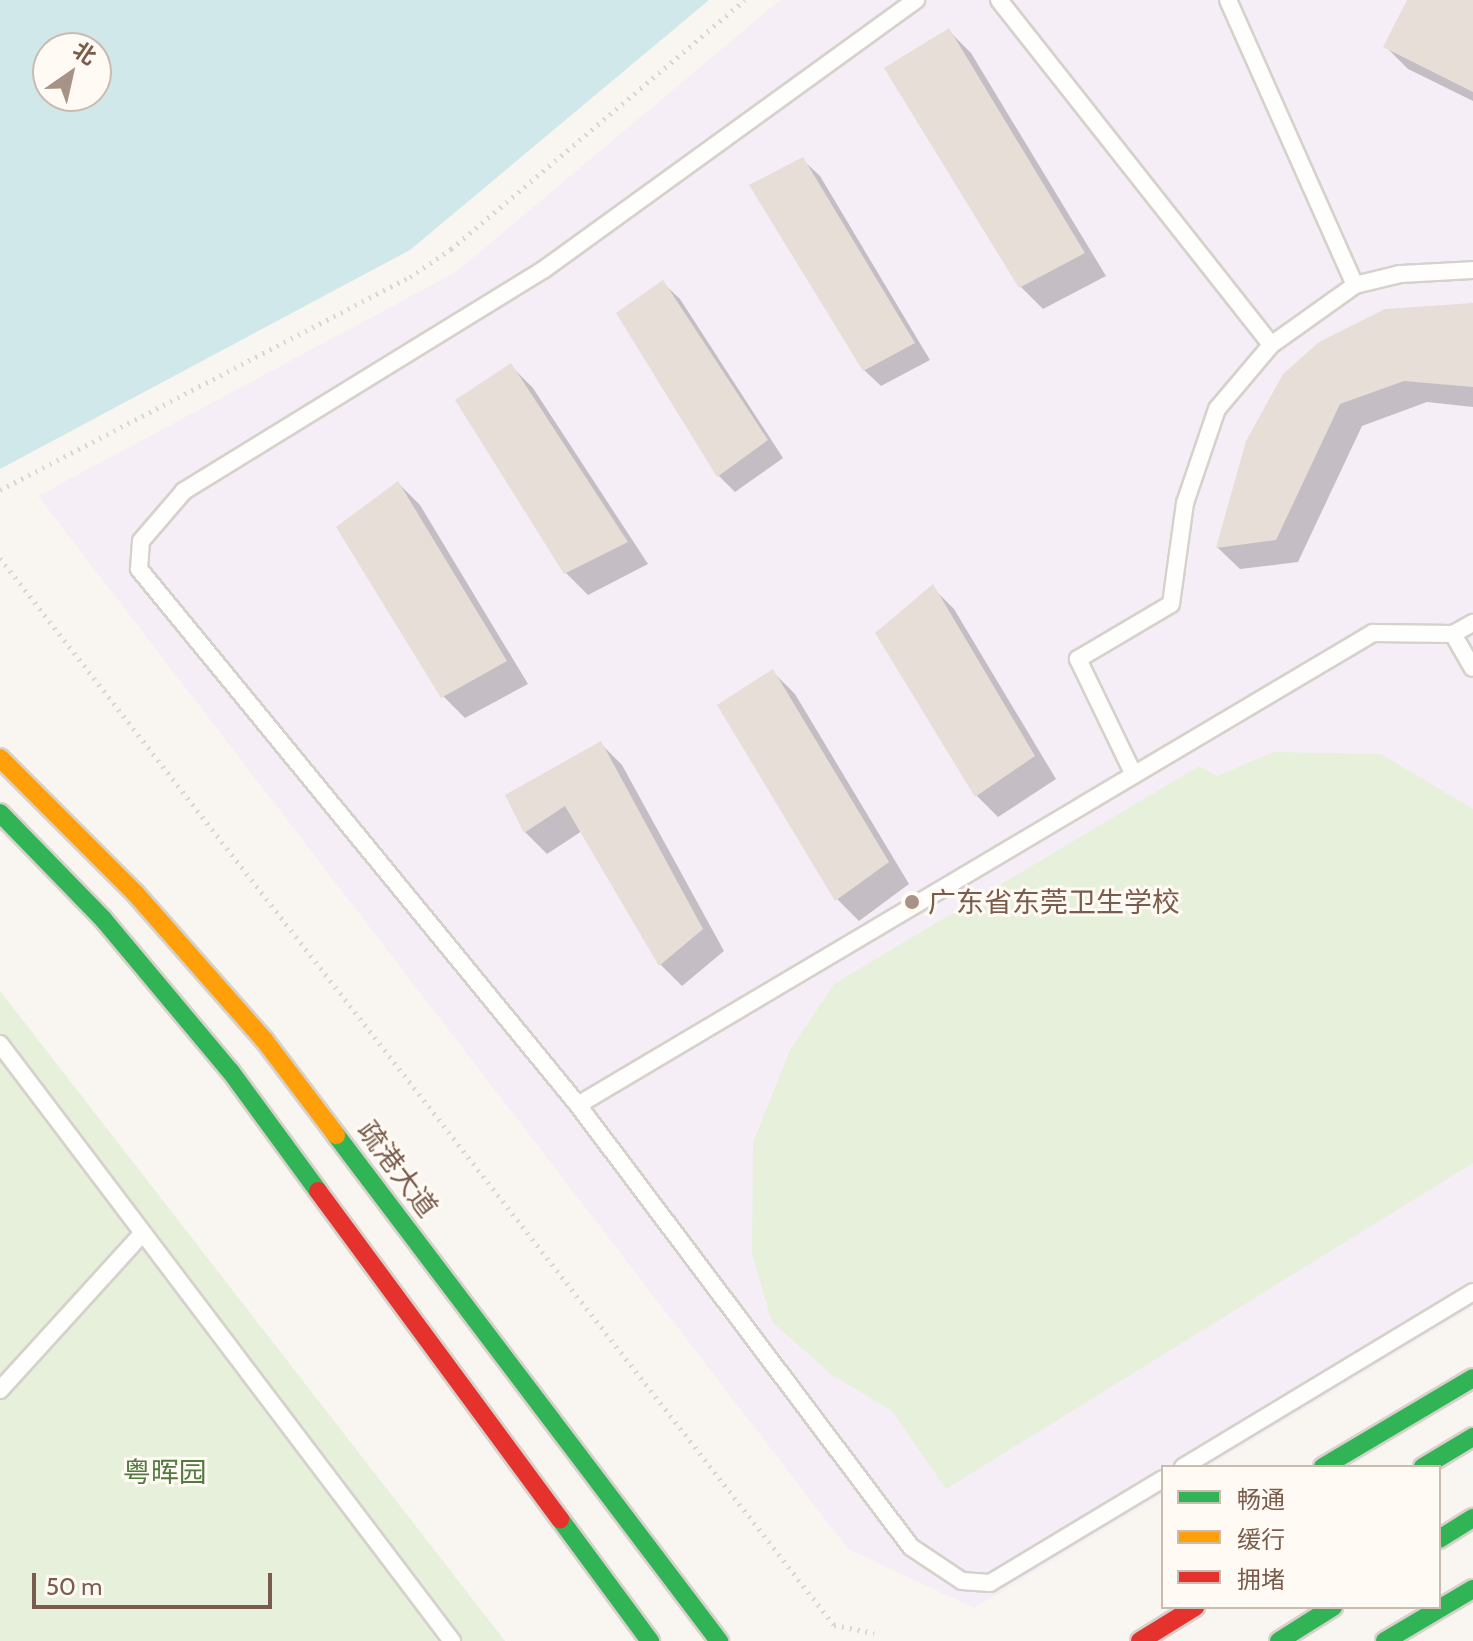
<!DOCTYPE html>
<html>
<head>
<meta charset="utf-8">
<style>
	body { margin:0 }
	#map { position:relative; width:1473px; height:1641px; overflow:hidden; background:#f9f5f0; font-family:Cabin,"Noto Sans SC",sans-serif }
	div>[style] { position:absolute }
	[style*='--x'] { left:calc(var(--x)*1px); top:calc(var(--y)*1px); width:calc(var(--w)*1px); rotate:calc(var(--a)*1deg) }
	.education>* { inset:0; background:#f6eef6 }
	.green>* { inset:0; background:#e7f0db }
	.water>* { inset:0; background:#d0e8ea }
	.shadow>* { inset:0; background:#0003 }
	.building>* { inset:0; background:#e6ded7 }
	.path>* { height:5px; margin-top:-2.5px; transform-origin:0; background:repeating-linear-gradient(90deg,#dcd5d0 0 2px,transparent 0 8px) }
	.roads { filter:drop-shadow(2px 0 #d7d1cb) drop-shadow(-2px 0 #d7d1cb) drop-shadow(0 2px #d7d1cb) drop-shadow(0 -2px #d7d1cb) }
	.lane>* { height:16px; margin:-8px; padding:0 8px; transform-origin:8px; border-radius:8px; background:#fefefd }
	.fast>* { height:18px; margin:-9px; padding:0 9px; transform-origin:9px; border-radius:9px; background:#30b455 }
	.slow>* { height:18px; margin:-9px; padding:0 9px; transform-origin:9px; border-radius:9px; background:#ff9f0a }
	.jam>* { height:18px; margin:-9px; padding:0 9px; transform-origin:9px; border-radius:9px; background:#e5322d }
	.dots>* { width:22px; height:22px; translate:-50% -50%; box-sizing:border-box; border:4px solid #fffaf3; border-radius:50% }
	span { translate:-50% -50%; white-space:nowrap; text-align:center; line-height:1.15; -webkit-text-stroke:6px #fffaf3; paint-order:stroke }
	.poi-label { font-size:28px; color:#7a5c4d }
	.left { translate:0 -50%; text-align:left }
	.street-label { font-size:28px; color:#7a5c4d }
	.park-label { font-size:28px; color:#537a41 }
	.legend { position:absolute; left:1161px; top:1465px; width:280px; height:144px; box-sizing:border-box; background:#fffaf3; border:2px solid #cabbb1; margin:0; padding:10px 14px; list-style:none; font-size:24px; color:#7a5c4d }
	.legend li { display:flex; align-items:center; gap:16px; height:40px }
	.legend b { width:40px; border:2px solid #cabbb1 }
	.north { position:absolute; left:32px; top:32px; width:80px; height:80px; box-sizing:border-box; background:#fffaf3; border:2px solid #cabbb1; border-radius:50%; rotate:34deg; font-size:22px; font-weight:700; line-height:32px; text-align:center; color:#7a5c4d }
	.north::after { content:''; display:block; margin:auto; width:28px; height:36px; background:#a69286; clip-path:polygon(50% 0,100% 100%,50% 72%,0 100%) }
	.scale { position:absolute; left:32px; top:1573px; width:240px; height:36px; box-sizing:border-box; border:4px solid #7a5c4d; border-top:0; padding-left:10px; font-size:24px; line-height:28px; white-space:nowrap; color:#7a5c4d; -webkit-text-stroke:6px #fffaf3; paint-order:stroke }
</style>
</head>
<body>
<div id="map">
	<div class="education">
		<div style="clip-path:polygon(780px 0,1473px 0,1473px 1307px,1208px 1467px,1163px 1467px,1163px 1494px,974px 1608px,848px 1549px,38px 496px,456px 272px)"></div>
	</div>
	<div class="green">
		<div style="clip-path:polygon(1274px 752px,1381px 754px,1473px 809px,1473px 1163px,946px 1489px,892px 1411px,832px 1375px,772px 1322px,752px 1254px,753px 1142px,790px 1050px,834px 984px,1199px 766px,1217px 776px)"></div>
		<div style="clip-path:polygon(0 991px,505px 1641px,0 1641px)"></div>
	</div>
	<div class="water">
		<div style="clip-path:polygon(evenodd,0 0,709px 0,410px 250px,0 469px,0 0,48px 48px,96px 48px,96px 96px,48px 96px,48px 48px)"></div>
	</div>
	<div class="shadow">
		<div style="clip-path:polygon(1410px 0,1473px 0,1473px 101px,1408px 69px,1386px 47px)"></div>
		<div style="clip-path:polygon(949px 31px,971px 53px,1106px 276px,1043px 309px,1021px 287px)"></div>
		<div style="clip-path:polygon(803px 160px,820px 176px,930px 360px,881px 386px,864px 370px)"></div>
		<div style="clip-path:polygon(663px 283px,680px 299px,783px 458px,735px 492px,719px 476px,619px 313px)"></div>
		<div style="clip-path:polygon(1473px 305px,1473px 407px,1427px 402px,1362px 426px,1298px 562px,1240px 569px,1218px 548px,1248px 442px)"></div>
		<div style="clip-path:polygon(511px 366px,533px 388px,648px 564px,588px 595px,566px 573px)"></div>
		<div style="clip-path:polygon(398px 483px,420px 505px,528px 684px,465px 718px,443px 696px)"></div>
		<div style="clip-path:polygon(932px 587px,954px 609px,1056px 779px,998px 817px,976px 795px)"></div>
		<div style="clip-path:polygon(773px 672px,795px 694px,909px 884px,859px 921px,837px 899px)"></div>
		<div style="clip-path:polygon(600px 743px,622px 765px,724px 951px,682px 986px,660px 964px,582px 831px,547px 854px,525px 832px)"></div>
	</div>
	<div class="building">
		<div style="clip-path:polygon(1407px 0,1473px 0,1473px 92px,1383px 47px)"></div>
		<div style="clip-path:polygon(949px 28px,1085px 253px,1019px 288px,884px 68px)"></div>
		<div style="clip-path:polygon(803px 157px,915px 343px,863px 371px,749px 185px)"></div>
		<div style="clip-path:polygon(663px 280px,768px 440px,717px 477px,616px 313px)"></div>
		<div style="clip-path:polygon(1473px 303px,1473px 387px,1404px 381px,1340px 404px,1276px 540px,1216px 548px,1246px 441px,1283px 374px,1319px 342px,1385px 309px)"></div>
		<div style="clip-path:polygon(511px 363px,628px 542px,564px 574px,455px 400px)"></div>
		<div style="clip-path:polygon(398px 481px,507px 661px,441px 698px,336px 527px)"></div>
		<div style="clip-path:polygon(933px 584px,1035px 756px,975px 797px,875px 633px)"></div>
		<div style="clip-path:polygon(773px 669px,889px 862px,835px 901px,717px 705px)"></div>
		<div style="clip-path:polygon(601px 741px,703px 929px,659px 966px,565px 806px,524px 833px,505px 795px)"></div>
	</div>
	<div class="path">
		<div style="--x:0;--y:490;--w:462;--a:-27.5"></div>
		<div style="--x:410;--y:277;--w:50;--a:-34.3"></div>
		<div style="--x:451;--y:249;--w:385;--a:-40.3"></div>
		<div style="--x:0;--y:558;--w:1354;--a:51.99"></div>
		<div style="--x:834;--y:1625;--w:41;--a:11.3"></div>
	</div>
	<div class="roads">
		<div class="lane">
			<div style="--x:916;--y:0;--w:460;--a:144.1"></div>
			<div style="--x:543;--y:270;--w:422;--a:148.4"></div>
			<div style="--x:184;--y:491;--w:66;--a:130.7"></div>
			<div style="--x:141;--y:541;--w:28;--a:94"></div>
			<div style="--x:139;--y:569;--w:693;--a:50.68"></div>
			<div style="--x:578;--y:1105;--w:553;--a:53.01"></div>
			<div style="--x:911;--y:1547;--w:61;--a:33.7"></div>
			<div style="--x:962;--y:1581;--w:28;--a:4"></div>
			<div style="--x:990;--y:1583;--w:202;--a:-31"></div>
			<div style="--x:999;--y:0;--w:439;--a:51.7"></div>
			<div style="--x:1228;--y:0;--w:312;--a:66"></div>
			<div style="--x:1453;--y:634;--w:39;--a:60"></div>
			<div style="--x:1134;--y:775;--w:129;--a:-115.8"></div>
			<div style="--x:1078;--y:659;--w:108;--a:-30.6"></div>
			<div style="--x:1171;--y:604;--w:102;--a:-82.1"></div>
			<div style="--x:1185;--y:503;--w:99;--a:-71.2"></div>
			<div style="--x:1217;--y:409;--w:84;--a:-49.8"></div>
			<div style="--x:1271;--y:345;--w:103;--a:-35.5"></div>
			<div style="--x:1355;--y:285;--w:46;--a:-13.7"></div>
			<div style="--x:1400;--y:274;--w:73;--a:-3.1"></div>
			<div style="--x:0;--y:1044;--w:749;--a:52.87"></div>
			<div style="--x:578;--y:1105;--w:925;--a:-30.7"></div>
			<div style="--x:1373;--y:633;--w:80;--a:0.7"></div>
			<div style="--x:1453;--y:634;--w:23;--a:-29"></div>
			<div style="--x:0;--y:1390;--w:212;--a:-47.7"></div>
			<div style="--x:1183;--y:1467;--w:339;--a:-31.1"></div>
		</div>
		<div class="fast">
			<div style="--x:0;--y:813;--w:148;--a:45.8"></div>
			<div style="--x:103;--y:919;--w:199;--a:50.1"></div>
			<div style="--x:231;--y:1072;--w:147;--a:53.8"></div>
			<div style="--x:336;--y:1135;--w:635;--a:52.88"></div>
			<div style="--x:1323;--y:1467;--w:174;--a:-30.7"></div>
			<div style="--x:1423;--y:1467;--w:58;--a:-31"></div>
			<div style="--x:560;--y:1519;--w:152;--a:53.6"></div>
			<div style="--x:1439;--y:1539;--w:40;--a:-32"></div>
			<div style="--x:1279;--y:1641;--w:64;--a:-32.2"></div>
			<div style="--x:1385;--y:1641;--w:102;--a:-30.6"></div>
		</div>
		<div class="slow">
			<div style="--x:0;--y:758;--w:191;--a:45"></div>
			<div style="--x:135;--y:893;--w:197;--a:48.7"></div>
			<div style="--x:265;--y:1041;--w:118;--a:52.9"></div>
		</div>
		<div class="jam">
			<div style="--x:318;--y:1191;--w:408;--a:53.6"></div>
			<div style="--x:1140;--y:1641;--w:65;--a:-31.7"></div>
		</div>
	</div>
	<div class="dots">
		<div style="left:912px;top:902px;background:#a69286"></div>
	</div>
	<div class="poi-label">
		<span class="left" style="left:928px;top:902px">广东省东莞卫生学校</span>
	</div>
	<div class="street-label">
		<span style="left:398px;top:1169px;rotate:53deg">疏港大道</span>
	</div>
	<div class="park-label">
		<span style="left:165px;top:1472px">粤晖园</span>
	</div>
	<ul class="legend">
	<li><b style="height:10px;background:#30b455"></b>畅通</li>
	<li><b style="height:10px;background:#ff9f0a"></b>缓行</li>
	<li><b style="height:10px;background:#e5322d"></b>拥堵</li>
	</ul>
	<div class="north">北</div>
	<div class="scale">50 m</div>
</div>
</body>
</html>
